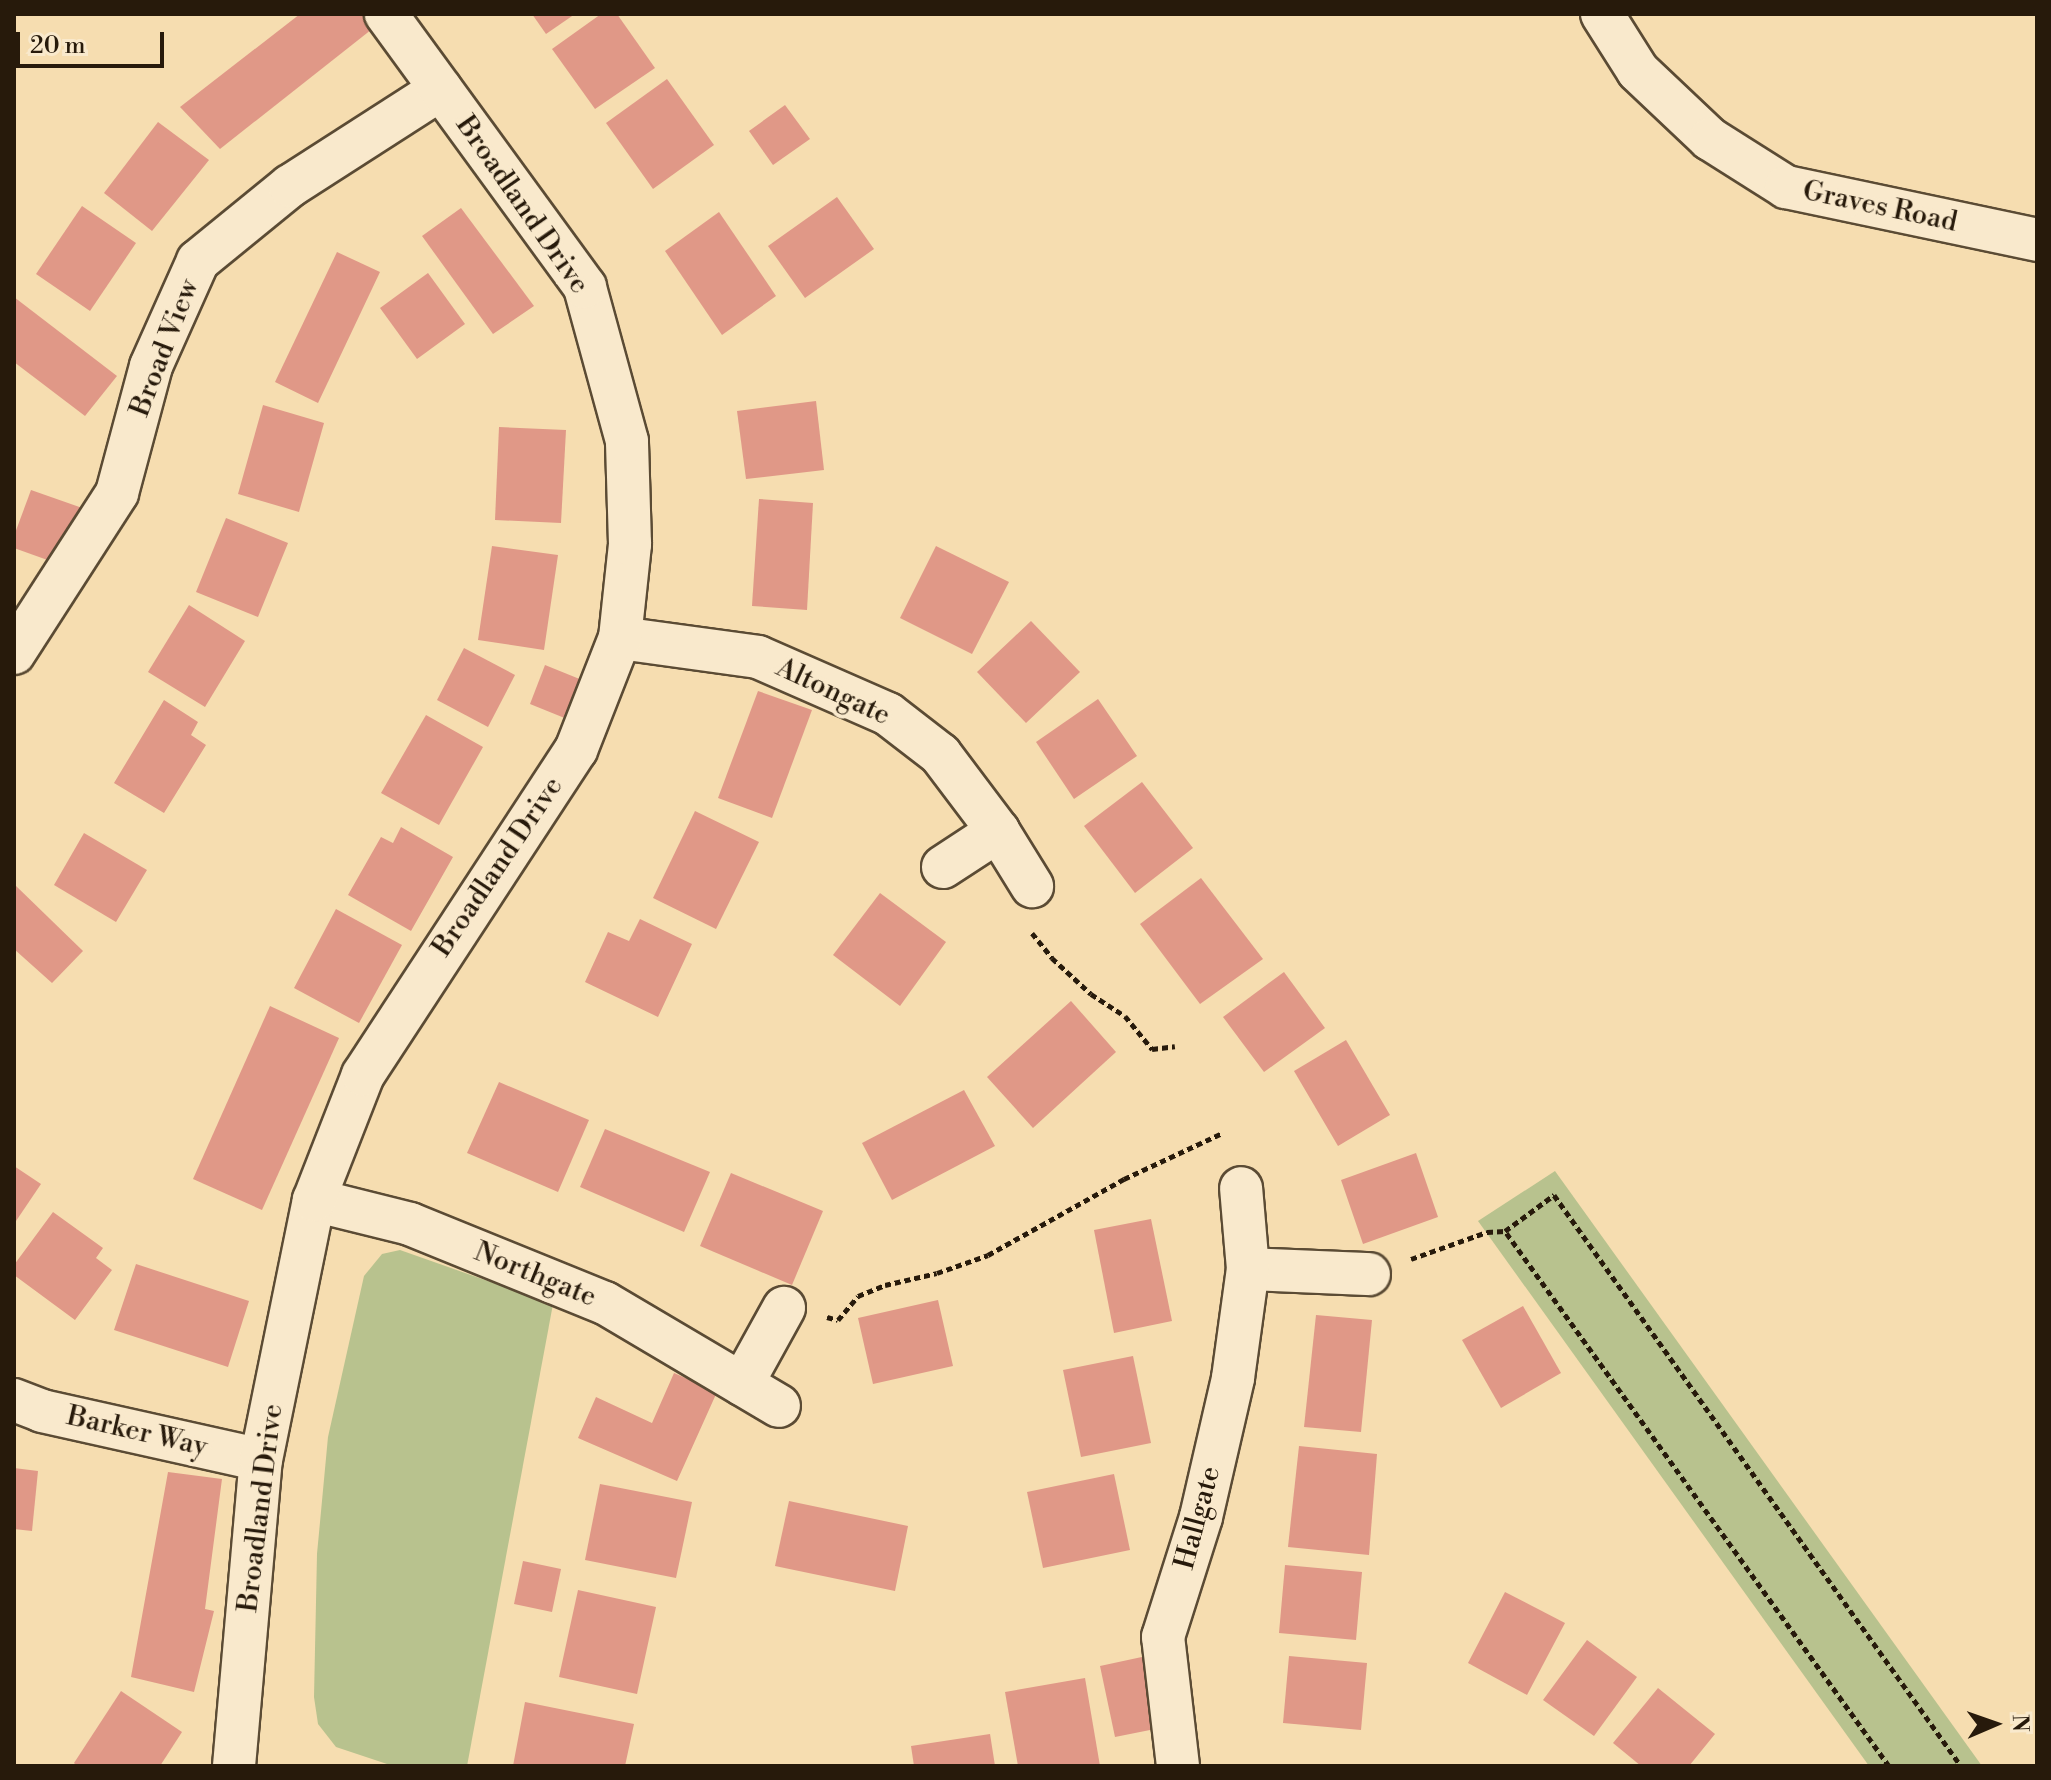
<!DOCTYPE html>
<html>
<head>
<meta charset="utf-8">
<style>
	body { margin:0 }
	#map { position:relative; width:2051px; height:1780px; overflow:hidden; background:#f6ddb0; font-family:"Libre Bodoni",serif }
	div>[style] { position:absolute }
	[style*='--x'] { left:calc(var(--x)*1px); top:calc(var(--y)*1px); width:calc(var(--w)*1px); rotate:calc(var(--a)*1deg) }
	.green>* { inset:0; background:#b8c28e }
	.building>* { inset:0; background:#e09887 }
	.path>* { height:5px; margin-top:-2.5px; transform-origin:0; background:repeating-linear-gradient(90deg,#271a0b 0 6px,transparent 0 10px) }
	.roads { filter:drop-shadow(2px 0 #5b4b34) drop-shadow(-2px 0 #5b4b34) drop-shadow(0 2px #5b4b34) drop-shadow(0 -2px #5b4b34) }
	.street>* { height:42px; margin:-21px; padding:0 21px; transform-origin:21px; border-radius:21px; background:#f9e9cc }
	span { translate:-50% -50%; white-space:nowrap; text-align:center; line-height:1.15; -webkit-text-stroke:8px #f9e9cc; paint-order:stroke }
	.street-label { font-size:28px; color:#271a0b }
	.frame { position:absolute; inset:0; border:16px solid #271a0b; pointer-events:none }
	.north { position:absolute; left:1955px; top:1684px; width:80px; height:80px; -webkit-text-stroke:6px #f9e9cc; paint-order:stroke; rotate:88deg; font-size:22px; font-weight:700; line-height:32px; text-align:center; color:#271a0b }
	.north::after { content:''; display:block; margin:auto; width:28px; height:36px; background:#271a0b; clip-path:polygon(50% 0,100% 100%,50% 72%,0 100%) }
	.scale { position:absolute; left:16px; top:32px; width:148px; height:36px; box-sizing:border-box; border:4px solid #271a0b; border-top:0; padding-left:10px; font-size:24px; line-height:28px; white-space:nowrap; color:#271a0b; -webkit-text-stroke:6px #f9e9cc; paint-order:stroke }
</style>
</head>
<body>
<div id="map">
	<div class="green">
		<div style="clip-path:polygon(1555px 1171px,1982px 1766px,1869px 1766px,1478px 1221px)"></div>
		<div style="clip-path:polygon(400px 1250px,553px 1304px,467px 1766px,393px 1766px,336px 1747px,318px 1724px,314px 1697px,317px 1554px,328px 1437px,364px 1276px,382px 1254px)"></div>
	</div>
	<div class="building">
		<div style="clip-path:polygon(300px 14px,375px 14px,381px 22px,220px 149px,180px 107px)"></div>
		<div style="clip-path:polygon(532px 14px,575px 14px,546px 34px)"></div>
		<div style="clip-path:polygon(601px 14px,617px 14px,655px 68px,595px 109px,552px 49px)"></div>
		<div style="clip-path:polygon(667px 79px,714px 145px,653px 189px,606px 123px)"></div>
		<div style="clip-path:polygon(785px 105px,810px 139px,773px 165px,749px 131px)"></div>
		<div style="clip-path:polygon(158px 122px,209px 160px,152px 231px,104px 193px)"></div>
		<div style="clip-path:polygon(837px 197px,874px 249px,805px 298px,768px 246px)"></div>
		<div style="clip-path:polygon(82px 206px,136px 243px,90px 311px,36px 274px)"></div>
		<div style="clip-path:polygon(461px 208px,534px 306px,493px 334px,422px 236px)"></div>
		<div style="clip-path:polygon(719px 212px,776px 296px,722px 335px,665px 251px)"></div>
		<div style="clip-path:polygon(337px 252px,380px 272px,318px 403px,275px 382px)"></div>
		<div style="clip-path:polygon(428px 273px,465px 324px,417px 359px,380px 308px)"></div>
		<div style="clip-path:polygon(14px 297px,117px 376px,85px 416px,14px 362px)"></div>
		<div style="clip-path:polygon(816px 401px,824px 470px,746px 479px,737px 411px)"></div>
		<div style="clip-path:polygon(263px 405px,324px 423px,299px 512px,238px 494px)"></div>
		<div style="clip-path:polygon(499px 427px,566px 430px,561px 523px,495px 520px)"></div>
		<div style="clip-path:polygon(31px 490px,88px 510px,67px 567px,14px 548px,14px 536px)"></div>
		<div style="clip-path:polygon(759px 499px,813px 503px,807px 610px,752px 606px)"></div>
		<div style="clip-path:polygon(226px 518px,288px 543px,258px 617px,196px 592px)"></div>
		<div style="clip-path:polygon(492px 546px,558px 555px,544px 650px,478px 640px)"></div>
		<div style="clip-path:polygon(936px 546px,1009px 582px,972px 654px,900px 618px)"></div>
		<div style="clip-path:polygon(189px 605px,245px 641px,205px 707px,148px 672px)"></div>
		<div style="clip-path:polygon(1031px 621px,1080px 672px,1026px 723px,977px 672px)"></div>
		<div style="clip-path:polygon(464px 648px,515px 675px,488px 727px,437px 700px)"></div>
		<div style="clip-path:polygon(545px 665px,582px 680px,567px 719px,530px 704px)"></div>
		<div style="clip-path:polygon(758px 691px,812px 710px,772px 818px,718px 798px)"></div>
		<div style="clip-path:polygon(1098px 699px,1137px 756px,1074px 799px,1036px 742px)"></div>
		<div style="clip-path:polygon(164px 700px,198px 722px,191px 735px,206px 745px,164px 813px,114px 783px)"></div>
		<div style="clip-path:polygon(426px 715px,483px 747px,439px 825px,381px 793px)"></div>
		<div style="clip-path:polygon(1142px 782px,1193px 848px,1135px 893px,1084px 826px)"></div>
		<div style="clip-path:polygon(695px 811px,759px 842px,716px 929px,653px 898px)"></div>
		<div style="clip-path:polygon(401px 827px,453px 857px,411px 931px,348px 895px,381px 837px,393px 843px)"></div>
		<div style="clip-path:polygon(84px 833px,147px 870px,116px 922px,54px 885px)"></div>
		<div style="clip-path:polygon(1201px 878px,1263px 959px,1200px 1004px,1140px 924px)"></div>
		<div style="clip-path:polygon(14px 884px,83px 951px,52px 983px,14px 949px)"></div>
		<div style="clip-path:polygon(880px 893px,946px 942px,900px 1006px,833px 955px)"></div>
		<div style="clip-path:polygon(336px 909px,402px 945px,359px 1023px,294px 988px)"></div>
		<div style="clip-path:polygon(640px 919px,692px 944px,658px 1017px,585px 982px,608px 932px,629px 941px)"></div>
		<div style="clip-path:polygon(1284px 972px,1325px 1028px,1264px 1072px,1223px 1017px)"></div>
		<div style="clip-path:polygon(1071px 1001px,1116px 1052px,1033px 1128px,987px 1077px)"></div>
		<div style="clip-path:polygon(270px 1006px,339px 1038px,262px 1210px,193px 1179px)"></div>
		<div style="clip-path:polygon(1346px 1040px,1390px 1115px,1338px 1146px,1294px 1071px)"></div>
		<div style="clip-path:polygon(499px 1082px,589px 1120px,558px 1192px,467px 1153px)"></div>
		<div style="clip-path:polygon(964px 1090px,995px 1146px,892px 1200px,862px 1143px)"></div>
		<div style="clip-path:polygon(605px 1129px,710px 1172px,684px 1232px,580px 1187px)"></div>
		<div style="clip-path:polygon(1416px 1153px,1438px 1217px,1363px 1244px,1341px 1180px)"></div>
		<div style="clip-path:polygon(14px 1166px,41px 1184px,14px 1224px)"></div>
		<div style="clip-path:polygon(731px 1173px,823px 1211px,792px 1285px,700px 1246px)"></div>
		<div style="clip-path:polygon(53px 1212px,103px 1248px,96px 1258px,112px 1270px,75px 1320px,14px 1275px,14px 1265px)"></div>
		<div style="clip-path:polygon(1151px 1219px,1172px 1321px,1114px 1333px,1094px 1230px)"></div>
		<div style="clip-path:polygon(136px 1264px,249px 1301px,228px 1367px,114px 1330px)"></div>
		<div style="clip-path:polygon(938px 1300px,953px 1366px,873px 1384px,858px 1318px)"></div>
		<div style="clip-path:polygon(1523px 1306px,1561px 1373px,1501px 1408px,1462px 1340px)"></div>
		<div style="clip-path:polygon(1316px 1315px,1372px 1320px,1361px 1432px,1304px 1427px)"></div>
		<div style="clip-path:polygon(1133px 1356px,1151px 1443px,1081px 1457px,1063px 1370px)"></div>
		<div style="clip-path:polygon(674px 1373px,717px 1392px,677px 1481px,578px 1438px,596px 1397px,652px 1423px)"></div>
		<div style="clip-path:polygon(1299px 1446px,1377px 1454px,1369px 1555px,1288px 1547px)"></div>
		<div style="clip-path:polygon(14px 1468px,38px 1471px,32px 1531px,14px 1529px)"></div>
		<div style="clip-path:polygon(168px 1472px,222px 1479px,205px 1609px,214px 1611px,194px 1692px,131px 1677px)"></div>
		<div style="clip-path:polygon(1114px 1474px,1130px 1550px,1043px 1568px,1027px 1492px)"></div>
		<div style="clip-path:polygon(600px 1484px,692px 1502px,676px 1578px,585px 1560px)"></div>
		<div style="clip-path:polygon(789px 1501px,908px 1526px,895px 1591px,775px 1566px)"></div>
		<div style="clip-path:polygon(523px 1561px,561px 1569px,552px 1612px,514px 1604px)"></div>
		<div style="clip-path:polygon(1285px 1565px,1362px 1572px,1356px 1640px,1279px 1633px)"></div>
		<div style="clip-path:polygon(578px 1590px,656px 1607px,637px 1694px,559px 1677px)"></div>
		<div style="clip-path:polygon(1505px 1592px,1565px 1623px,1527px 1695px,1468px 1663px)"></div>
		<div style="clip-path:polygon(1587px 1640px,1637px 1677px,1594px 1736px,1543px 1700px)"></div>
		<div style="clip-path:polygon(1165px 1652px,1180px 1724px,1115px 1737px,1100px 1666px)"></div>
		<div style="clip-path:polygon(1289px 1656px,1367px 1663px,1361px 1730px,1283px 1723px)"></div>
		<div style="clip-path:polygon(1085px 1678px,1100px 1766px,1018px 1766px,1005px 1692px)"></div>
		<div style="clip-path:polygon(1658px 1688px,1715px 1734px,1689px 1766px,1641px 1766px,1613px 1743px)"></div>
		<div style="clip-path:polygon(121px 1691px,182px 1732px,160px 1766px,77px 1766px,74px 1763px)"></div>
		<div style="clip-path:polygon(525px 1702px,634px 1724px,625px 1766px,513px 1766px)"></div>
		<div style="clip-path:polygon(990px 1734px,995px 1766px,914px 1766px,911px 1746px)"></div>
	</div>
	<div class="path">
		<div style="--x:1032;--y:933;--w:32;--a:51"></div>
		<div style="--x:1052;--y:958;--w:53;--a:42.7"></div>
		<div style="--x:1091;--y:994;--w:40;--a:32.9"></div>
		<div style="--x:1125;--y:1016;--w:43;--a:50.7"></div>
		<div style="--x:1152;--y:1049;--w:23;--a:-7"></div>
		<div style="--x:1411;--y:1259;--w:81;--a:-19.6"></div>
		<div style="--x:1487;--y:1232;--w:18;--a:-3"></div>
		<div style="--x:827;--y:1317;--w:11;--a:15"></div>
		<div style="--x:838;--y:1320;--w:31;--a:-50"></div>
		<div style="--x:858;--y:1296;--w:29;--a:-22"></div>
		<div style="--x:885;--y:1285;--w:53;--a:-13"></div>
		<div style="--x:937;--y:1273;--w:54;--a:-19.4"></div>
		<div style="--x:988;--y:1255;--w:156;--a:-29.2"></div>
		<div style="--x:1124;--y:1179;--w:108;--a:-25.1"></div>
		<div style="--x:1889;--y:1766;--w:659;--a:-125.67"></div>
		<div style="--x:1505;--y:1231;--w:61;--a:-36.3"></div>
		<div style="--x:1554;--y:1195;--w:701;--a:54.52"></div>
	</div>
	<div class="roads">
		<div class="street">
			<div style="--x:1602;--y:14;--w:67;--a:57.7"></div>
			<div style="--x:1638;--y:71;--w:99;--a:43.4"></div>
			<div style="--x:1710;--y:139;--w:90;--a:32.3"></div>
			<div style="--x:1786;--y:187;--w:257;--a:11.9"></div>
			<div style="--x:620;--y:638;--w:139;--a:7.8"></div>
			<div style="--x:758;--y:657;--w:142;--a:23.7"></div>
			<div style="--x:888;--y:714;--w:66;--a:37.6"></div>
			<div style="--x:940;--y:754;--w:96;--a:53"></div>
			<div style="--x:998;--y:831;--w:65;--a:58.3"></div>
			<div style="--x:14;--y:653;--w:190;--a:-57.2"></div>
			<div style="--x:117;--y:493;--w:131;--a:-75"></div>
			<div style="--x:151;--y:366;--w:115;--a:-65.9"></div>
			<div style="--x:198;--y:261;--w:119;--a:-39.2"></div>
			<div style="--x:290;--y:186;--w:179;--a:-32.7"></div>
			<div style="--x:943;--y:867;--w:66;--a:-33.2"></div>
			<div style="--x:314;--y:1200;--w:99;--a:14"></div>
			<div style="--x:410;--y:1224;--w:210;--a:22.1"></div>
			<div style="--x:605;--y:1303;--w:202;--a:30.6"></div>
			<div style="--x:1248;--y:1269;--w:121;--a:2.4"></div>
			<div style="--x:742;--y:1384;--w:87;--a:-61.1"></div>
			<div style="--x:14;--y:1400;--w:30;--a:21"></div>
			<div style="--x:42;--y:1411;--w:224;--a:12.6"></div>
			<div style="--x:234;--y:1766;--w:307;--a:-85"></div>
			<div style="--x:261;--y:1460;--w:265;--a:-78.5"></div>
			<div style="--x:314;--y:1200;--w:134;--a:-68.6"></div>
			<div style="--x:363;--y:1075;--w:389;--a:-56.8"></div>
			<div style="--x:576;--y:750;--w:120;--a:-68.6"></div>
			<div style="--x:620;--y:638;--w:95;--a:-83.9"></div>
			<div style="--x:630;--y:544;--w:103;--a:-91.7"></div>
			<div style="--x:627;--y:441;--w:160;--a:-105.3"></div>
			<div style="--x:585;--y:287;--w:338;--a:-126.1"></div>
			<div style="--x:1178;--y:1766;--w:130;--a:-96.6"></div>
			<div style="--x:1163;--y:1637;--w:126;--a:-72.4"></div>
			<div style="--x:1201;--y:1517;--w:143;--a:-77"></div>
			<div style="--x:1233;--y:1378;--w:110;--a:-82.2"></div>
			<div style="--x:1248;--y:1269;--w:81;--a:-94.9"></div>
		</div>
	</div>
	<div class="street-label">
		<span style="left:522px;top:205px;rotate:55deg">Broadland Drive</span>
		<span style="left:1880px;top:207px;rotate:12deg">Graves Road</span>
		<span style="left:165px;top:348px;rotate:-69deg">Broad View</span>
		<span style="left:833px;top:692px;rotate:25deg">Altongate</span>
		<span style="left:498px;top:867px;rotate:-56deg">Broadland Drive</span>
		<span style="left:535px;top:1275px;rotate:22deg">Northgate</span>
		<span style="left:137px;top:1432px;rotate:13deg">Barker Way</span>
		<span style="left:261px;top:1508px;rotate:-83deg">Broadland Drive</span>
		<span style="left:1198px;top:1518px;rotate:-75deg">Hallgate</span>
	</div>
	<div class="frame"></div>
	<div class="north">N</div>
	<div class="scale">20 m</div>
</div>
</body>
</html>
